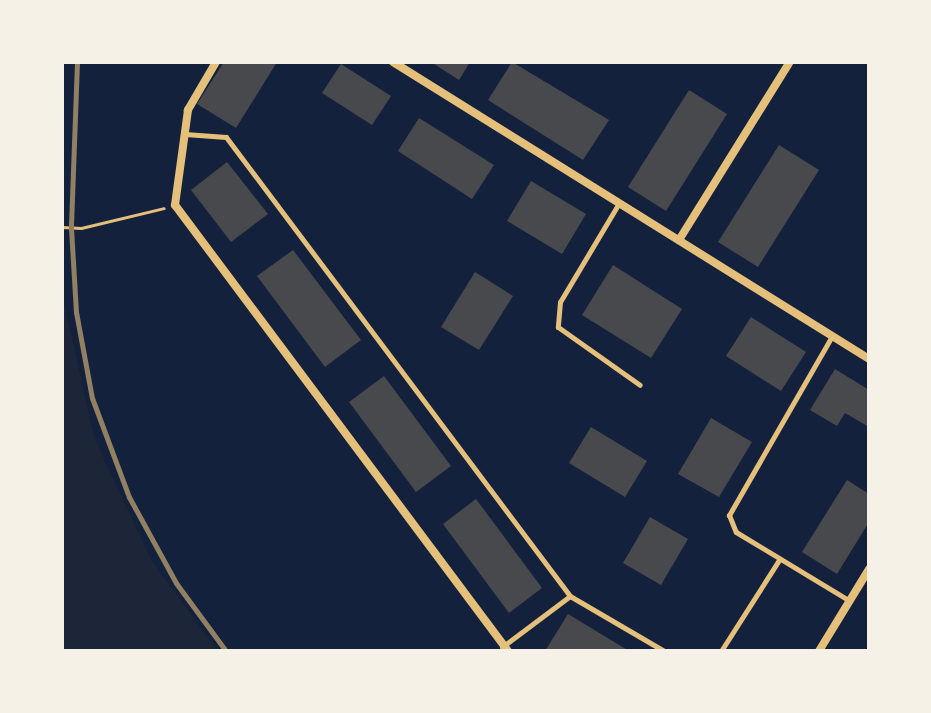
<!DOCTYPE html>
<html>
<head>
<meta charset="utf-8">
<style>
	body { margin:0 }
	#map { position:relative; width:931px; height:713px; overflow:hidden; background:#14213d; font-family:Roboto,sans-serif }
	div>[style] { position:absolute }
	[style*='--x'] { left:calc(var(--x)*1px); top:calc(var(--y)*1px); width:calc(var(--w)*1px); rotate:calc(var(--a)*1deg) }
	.green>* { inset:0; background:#1d2539 }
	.building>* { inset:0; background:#48494c }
	.path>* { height:3px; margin:-1.5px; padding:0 1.5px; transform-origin:1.5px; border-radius:1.5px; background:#e5c07b }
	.service>* { height:5px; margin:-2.5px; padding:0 2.5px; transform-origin:2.5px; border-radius:2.5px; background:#e5c07b }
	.minor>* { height:8px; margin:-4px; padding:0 4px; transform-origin:4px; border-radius:4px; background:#e5c07b }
	.rail>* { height:5px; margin:-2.5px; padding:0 2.5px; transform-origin:2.5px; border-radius:2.5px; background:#918062 }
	span { translate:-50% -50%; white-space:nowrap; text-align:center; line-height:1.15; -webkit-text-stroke:6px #f6f1e7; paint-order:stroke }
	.frame { position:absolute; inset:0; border:64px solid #f6f1e7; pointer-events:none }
</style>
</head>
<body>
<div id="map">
	<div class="green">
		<div style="clip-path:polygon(62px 294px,94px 437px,151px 560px,218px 651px,62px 651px)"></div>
	</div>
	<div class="building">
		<div style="clip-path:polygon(224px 62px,277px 62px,236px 128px,197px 104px)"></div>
		<div style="clip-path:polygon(431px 62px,470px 62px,459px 80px)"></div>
		<div style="clip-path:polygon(512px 62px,609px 120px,583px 160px,488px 100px)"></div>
		<div style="clip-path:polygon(341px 64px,391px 96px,372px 125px,322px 93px)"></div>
		<div style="clip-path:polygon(689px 90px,727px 114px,666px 211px,628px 187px)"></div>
		<div style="clip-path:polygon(419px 118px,494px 165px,472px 199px,398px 151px)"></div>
		<div style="clip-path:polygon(779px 145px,819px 170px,758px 267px,718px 242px)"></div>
		<div style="clip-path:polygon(227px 162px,268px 214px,231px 242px,191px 190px)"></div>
		<div style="clip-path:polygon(531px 181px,586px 214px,562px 254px,507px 221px)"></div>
		<div style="clip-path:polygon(293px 250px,361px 340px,325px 367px,257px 276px)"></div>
		<div style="clip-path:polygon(613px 265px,682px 309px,651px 358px,582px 315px)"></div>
		<div style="clip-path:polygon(475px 272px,513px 296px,479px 350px,441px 327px)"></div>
		<div style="clip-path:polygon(751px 317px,806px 352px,781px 391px,726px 356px)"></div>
		<div style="clip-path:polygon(835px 369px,869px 390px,869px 427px,845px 413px,837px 426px,810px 410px)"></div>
		<div style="clip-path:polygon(384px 376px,451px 466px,416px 492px,349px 402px)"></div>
		<div style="clip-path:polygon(711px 418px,752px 442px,719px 497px,678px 474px)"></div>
		<div style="clip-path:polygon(591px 427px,647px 461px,625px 497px,569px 463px)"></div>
		<div style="clip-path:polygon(847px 480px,869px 494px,869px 522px,837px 574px,802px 552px)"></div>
		<div style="clip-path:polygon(476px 499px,542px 588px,509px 613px,443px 524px)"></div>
		<div style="clip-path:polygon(650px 517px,688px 539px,661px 585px,623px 563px)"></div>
		<div style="clip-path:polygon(568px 614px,629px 651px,545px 651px)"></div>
	</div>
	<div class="path">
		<div style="--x:62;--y:227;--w:19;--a:3"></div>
		<div style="--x:81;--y:228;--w:85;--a:-13.5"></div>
	</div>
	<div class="service">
		<div style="--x:185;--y:134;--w:41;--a:4.2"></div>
		<div style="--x:226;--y:137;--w:574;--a:53.15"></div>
		<div style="--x:619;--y:203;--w:115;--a:120.8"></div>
		<div style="--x:560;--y:302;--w:25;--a:95"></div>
		<div style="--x:558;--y:327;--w:100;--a:35.3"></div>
		<div style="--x:832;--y:336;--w:207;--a:119.9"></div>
		<div style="--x:729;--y:515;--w:18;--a:68"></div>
		<div style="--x:736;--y:532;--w:133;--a:31.2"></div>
		<div style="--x:502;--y:647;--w:85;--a:-36.9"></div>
		<div style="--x:570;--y:596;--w:109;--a:30.3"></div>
		<div style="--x:721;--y:651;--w:108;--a:-57.5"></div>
	</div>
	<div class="minor">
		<div style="--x:216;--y:62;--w:56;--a:120.3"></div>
		<div style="--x:188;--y:110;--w:96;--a:97.8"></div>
		<div style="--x:175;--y:205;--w:557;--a:53.25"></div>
		<div style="--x:393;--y:62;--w:561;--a:31.96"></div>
		<div style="--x:679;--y:240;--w:210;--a:-58.1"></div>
		<div style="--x:819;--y:651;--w:96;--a:-58.6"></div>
	</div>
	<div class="rail">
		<div style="--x:77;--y:62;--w:166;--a:92.1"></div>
		<div style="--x:71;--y:228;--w:84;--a:86.6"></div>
		<div style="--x:76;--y:312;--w:87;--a:79.5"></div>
		<div style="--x:92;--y:398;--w:106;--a:69.5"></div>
		<div style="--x:129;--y:497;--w:98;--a:61.3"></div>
		<div style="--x:176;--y:583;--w:84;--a:53.7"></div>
	</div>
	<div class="frame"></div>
</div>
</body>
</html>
